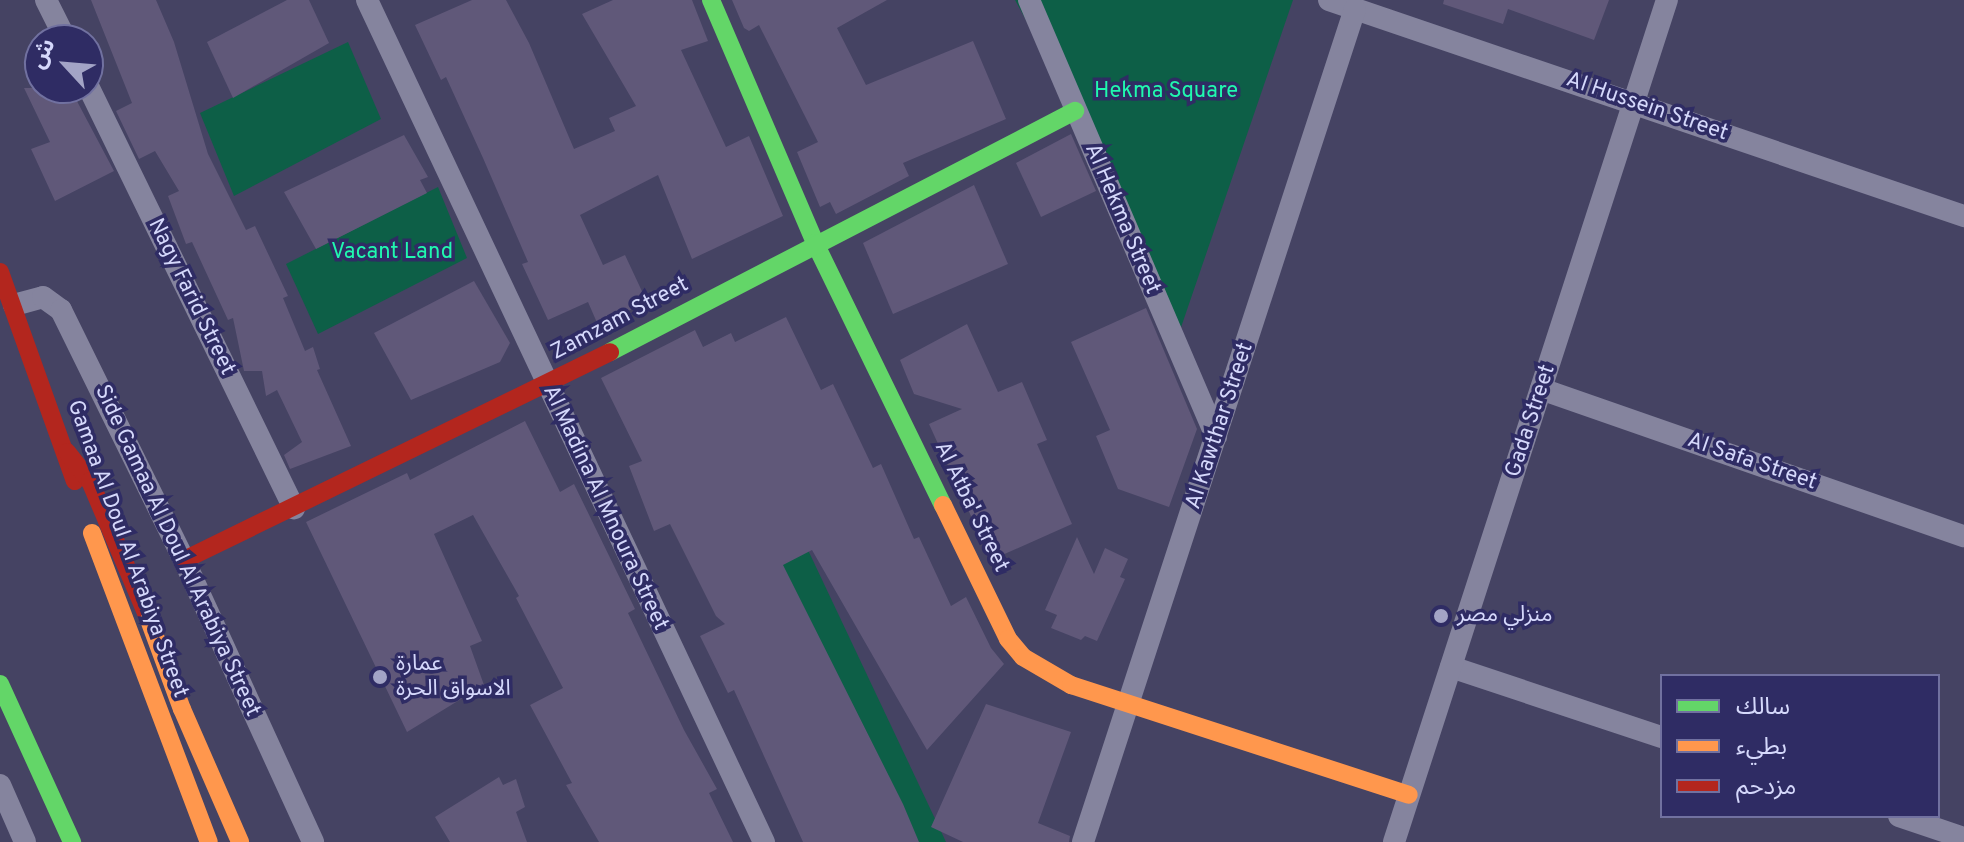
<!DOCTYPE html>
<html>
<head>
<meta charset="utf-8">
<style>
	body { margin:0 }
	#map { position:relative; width:1964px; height:842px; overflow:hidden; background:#454363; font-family:Overpass,"Noto Sans Arabic",sans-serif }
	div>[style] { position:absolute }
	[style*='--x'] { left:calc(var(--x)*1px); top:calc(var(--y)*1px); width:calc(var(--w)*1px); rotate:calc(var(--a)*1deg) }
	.green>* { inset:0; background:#0d5f47 }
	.building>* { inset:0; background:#605879 }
	.street>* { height:22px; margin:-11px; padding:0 11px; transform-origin:11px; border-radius:11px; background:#85849e }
	.fast>* { height:18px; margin:-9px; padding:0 9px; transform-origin:9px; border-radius:9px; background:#63d668 }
	.slow>* { height:18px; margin:-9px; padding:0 9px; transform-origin:9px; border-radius:9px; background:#ff974d }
	.jam>* { height:18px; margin:-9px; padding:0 9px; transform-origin:9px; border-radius:9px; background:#b3261e }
	.slow-bridge>* { height:18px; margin:-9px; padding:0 9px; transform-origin:9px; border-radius:9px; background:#ff974d }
	.dots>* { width:22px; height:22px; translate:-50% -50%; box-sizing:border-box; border:4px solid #2f2c64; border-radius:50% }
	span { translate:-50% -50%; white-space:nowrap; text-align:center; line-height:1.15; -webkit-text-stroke:7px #2f2c64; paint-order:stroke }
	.park-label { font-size:22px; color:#20f8af }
	.street-label { font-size:22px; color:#d5d8fb }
	.poi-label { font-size:22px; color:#d5d8fb }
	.left { translate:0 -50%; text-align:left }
	.legend { position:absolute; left:1660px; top:674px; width:280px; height:144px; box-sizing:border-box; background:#2f2c64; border:2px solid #7171a0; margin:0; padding:10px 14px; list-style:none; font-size:24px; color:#d5d8fb }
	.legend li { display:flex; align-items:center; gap:16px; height:40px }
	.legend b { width:40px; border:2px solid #7171a0 }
	.north { position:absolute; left:24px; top:24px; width:80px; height:80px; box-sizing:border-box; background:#2f2c64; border:2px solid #7171a0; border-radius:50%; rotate:296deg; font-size:22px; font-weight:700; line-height:32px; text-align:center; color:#d5d8fb }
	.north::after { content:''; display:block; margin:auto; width:28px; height:36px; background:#a3a4c6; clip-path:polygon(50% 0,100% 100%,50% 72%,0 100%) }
</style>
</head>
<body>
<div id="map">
	<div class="green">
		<div style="clip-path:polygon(1015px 0,1293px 0,1176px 342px,1056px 75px)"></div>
		<div style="clip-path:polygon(348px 42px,381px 119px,234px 196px,200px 113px)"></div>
		<div style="clip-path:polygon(438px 187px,467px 258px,318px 334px,286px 264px)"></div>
		<div style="clip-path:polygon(730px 385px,946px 842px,906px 842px,689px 403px)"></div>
	</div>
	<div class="building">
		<div style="clip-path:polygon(91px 0,156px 0,174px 42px,208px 154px,246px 230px,255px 226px,288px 296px,283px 298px,305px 351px,313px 347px,320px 369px,317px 370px,351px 446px,290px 469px,284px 455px,302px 442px,277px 390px,266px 396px,262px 371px,244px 371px,233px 318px,228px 320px,192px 242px,186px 244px,168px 196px,179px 191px,155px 151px,139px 159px,116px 111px,132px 103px)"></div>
		<div style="clip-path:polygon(287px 0,309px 0,329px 43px,233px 98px,207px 42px)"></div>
		<div style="clip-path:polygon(472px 0,506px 0,529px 43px,574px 149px,615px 131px,609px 118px,636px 106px,582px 14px,613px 0,692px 0,708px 41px,681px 50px,726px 147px,749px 136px,783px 216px,692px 259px,658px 175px,580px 215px,603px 265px,625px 255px,647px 302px,598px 325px,588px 302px,548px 320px,522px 264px,528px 262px,483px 158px,446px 77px,441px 80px,415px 25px)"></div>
		<div style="clip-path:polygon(732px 0,887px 0,837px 28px,866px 85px,973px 41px,1006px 119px,903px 163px,909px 176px,836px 214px,830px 202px,820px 207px,797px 152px,818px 142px,759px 25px,749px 31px,744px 28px)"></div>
		<div style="clip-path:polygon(1444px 0,1609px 0,1594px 40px,1508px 9px,1503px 24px,1443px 4px)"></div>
		<div style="clip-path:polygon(24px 88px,70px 88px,114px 171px,55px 201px,31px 149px,50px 142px)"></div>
		<div style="clip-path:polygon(1071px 134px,1096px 191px,1041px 217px,1016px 163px)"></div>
		<div style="clip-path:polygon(404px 135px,428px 177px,420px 180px,427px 193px,316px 249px,284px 192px)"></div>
		<div style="clip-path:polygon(974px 185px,1008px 264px,893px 314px,863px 243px)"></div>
		<div style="clip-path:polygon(474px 281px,510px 343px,500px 362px,411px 400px,374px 333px)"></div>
		<div style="clip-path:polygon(1146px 308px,1197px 429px,1169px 507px,1118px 489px,1096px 436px,1110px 430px,1071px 342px)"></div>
		<div style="clip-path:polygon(786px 317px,821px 390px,833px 384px,873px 468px,881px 464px,914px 539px,919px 537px,951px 606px,966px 597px,991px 648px,1004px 664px,927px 750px,812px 550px,783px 565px,903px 804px,919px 842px,803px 842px,734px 690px,728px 693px,700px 636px,725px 624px,716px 616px,670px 524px,654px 531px,629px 466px,642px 461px,601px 378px,695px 330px,703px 347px,731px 333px,735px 342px)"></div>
		<div style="clip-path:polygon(967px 324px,998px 392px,1022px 382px,1047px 440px,1037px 444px,1072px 524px,991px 560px,929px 424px,962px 409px,914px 394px,900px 360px)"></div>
		<div style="clip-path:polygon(525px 421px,560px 492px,574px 484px,635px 609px,628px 613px,684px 730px,717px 789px,709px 793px,733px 842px,599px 842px,566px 785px,572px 783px,530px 705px,563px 688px,516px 598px,519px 596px,473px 515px,434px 534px,482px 641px,470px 646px,484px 685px,407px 732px,306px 522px,407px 473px,410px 480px)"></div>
		<div style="clip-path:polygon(1077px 537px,1094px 574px,1105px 548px,1128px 559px,1120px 577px,1125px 579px,1097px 641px,1085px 636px,1081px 640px,1051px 628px,1057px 615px,1045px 610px)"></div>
		<div style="clip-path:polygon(986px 704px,1071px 732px,1038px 823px,1070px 836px,1069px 842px,963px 842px,931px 827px)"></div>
		<div style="clip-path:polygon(499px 777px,503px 785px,516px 779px,525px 807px,516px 812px,527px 842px,450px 842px,435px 817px)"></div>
	</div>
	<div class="street">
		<div style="--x:46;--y:0;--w:45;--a:63.4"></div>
		<div style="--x:367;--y:0;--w:931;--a:64.76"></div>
		<div style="--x:1029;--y:0;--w:475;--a:66.8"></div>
		<div style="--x:1329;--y:0;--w:671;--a:18.79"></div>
		<div style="--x:88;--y:86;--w:470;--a:64"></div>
		<div style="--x:14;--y:305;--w:30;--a:-15"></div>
		<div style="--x:43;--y:297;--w:22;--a:36"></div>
		<div style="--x:61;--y:310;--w:279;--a:63.8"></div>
		<div style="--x:184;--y:560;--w:310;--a:65.4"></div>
		<div style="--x:1541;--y:389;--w:448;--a:19.2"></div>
		<div style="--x:1451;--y:667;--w:222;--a:18.4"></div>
		<div style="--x:0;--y:785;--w:62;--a:66.3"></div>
		<div style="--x:1899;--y:816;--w:69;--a:18.7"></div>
		<div style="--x:1083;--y:842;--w:876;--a:-71.92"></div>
		<div style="--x:1394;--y:842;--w:885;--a:-72.04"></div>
	</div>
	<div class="fast">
		<div style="--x:711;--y:0;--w:264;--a:66.8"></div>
		<div style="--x:815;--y:243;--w:292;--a:64"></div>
		<div style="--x:610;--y:352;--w:524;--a:-27.4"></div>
		<div style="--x:0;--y:684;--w:174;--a:65.5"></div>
	</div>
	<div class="slow">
		<div style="--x:943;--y:505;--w:149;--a:64.1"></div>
		<div style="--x:1008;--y:639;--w:23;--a:50"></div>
		<div style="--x:1023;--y:657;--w:56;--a:30.3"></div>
		<div style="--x:1071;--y:685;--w:355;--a:18"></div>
		<div style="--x:92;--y:533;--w:330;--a:69.3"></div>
	</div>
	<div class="jam">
		<div style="--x:0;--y:272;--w:222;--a:70.3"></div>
		<div style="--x:67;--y:452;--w:37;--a:52"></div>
		<div style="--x:90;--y:481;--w:151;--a:67"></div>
		<div style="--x:184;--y:560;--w:474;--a:-26"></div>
	</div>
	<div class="slow-bridge">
		<div style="--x:149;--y:620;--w:95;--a:69.7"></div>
		<div style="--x:182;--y:709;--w:145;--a:66.4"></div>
	</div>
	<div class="dots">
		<div style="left:1441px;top:616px;background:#a3a4c6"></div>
		<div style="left:380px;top:677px;background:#a3a4c6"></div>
	</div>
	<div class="park-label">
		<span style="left:1166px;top:92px">Hekma Square</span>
		<span style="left:392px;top:253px">Vacant Land</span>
	</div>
	<div class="street-label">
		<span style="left:1647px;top:107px;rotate:19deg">Al Hussein Street</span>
		<span style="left:1122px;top:219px;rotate:67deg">Al Hekma Street</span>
		<span style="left:191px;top:297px;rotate:64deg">Nagy Farid Street</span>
		<span style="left:620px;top:319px;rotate:-28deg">Zamzam Street</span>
		<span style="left:1531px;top:421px;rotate:-72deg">Gada Street</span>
		<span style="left:1220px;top:426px;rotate:-72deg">Al Kawthar Street</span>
		<span style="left:1752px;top:462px;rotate:19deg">Al Safa Street</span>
		<span style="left:971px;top:507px;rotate:64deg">Al Atba' Street</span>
		<span style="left:605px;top:508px;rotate:65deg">Al Madina Al Mnoura Street</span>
		<span style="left:127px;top:549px;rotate:70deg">Gamaa Al Doul Al Arabiya Street</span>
		<span style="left:177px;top:551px;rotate:65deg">Side Gamaa Al Doul Al Arabiya Street</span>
	</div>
	<div class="poi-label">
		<span class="left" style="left:1457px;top:616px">منزلي مصر</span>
		<span class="left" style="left:396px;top:677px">عمارة<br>الاسواق الحرة</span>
	</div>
	<ul class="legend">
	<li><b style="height:10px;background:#63d668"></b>سالك</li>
	<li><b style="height:10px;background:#ff974d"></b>بطيء</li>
	<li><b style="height:10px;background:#b3261e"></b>مزدحم</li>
	</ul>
	<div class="north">ش</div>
</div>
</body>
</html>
